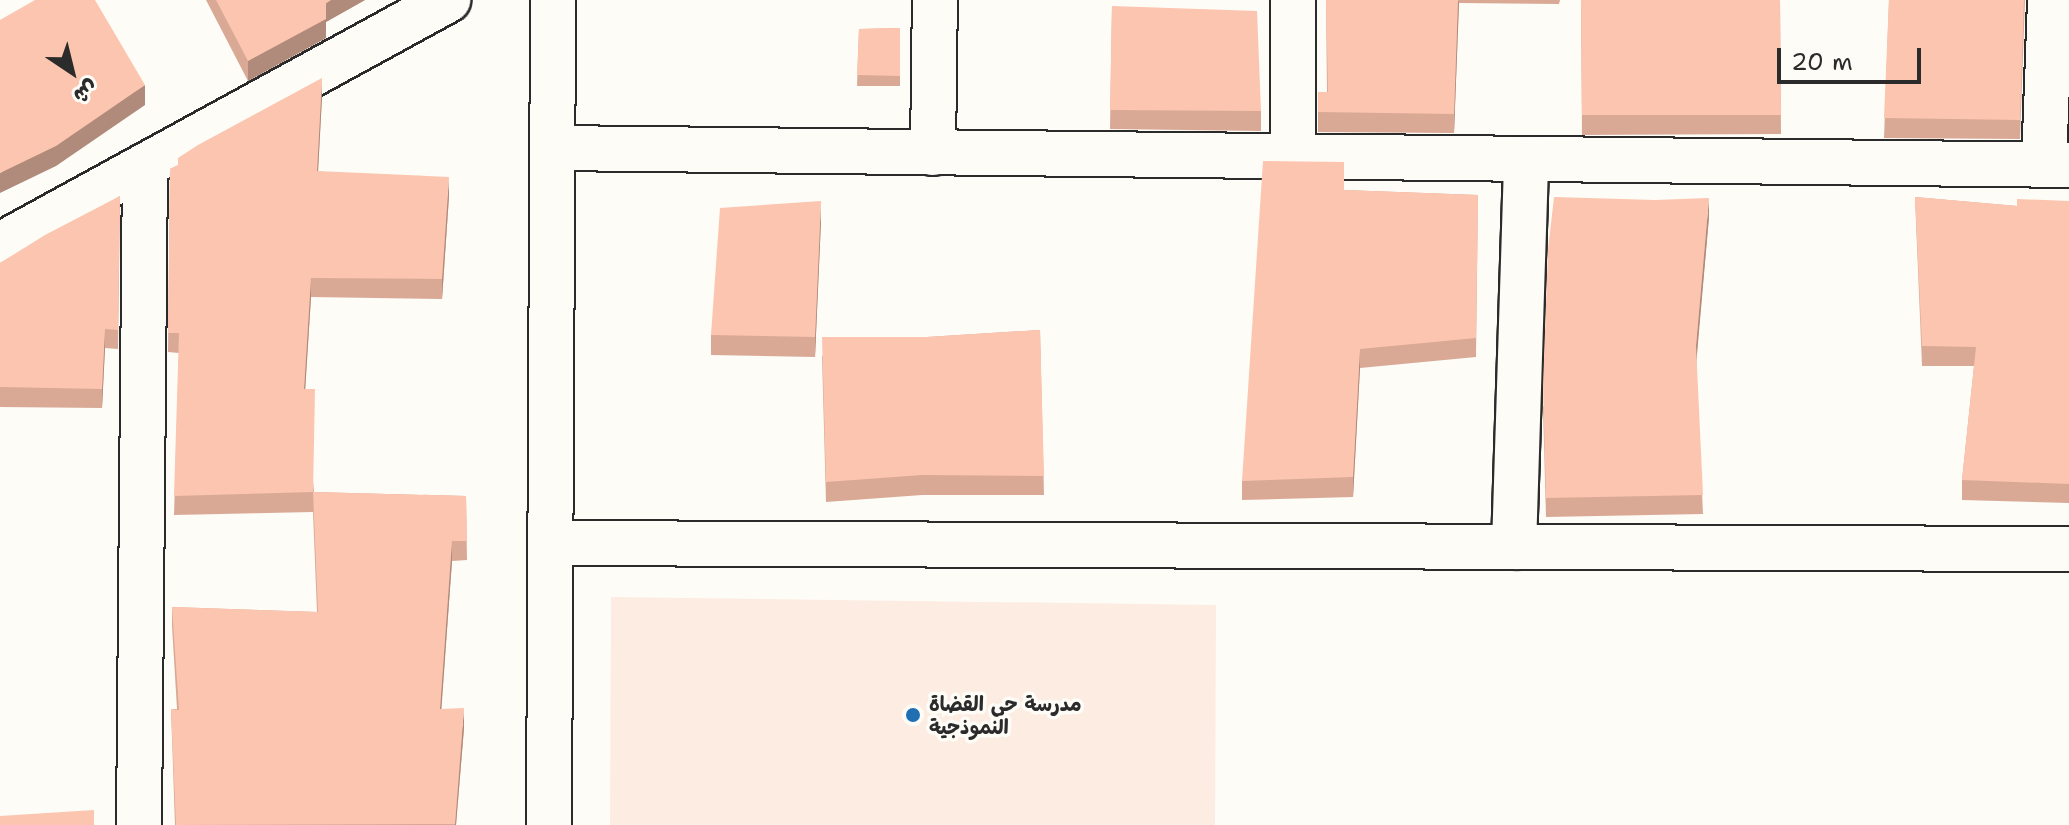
<!DOCTYPE html>
<html>
<head>
<meta charset="utf-8">
<style>
	body { margin:0 }
	#map { position:relative; width:2069px; height:825px; overflow:hidden; background:#fdfcf7; font-family:"Shantell Sans","Playpen Sans Arabic",sans-serif }
	div>[style] { position:absolute }
	[style*='--x'] { left:calc(var(--x)*1px); top:calc(var(--y)*1px); width:calc(var(--w)*1px); rotate:calc(var(--a)*1deg) }
	.built>* { inset:0; background:#fdece1 }
	.roads { filter:drop-shadow(2px 0 #2b2b2b) drop-shadow(-2px 0 #2b2b2b) drop-shadow(0 2px #2b2b2b) drop-shadow(0 -2px #2b2b2b) }
	.street>* { height:44px; margin:-22px; padding:0 22px; transform-origin:22px; border-radius:22px; background:#fdfcf7 }
	.wall>* { inset:0; background:#d9a996 }
	.shaded-wall>* { inset:0; background:#b08a7a }
	.building>* { inset:0; background:#fcc5af }
	.dots>* { width:22px; height:22px; translate:-50% -50%; box-sizing:border-box; border:4px solid #fdfcf7; border-radius:50% }
	span { translate:-50% -50%; white-space:nowrap; text-align:center; line-height:1.15; -webkit-text-stroke:7px #fdfcf7; paint-order:stroke }
	.poi-label { font-size:20px; color:#2b2b2b; font-weight:700 }
	.left { translate:0 -50%; text-align:left }
	.north { position:absolute; left:32px; top:32px; width:80px; height:80px; -webkit-text-stroke:6px #fdfcf7; paint-order:stroke; rotate:145deg; font-size:22px; font-weight:700; line-height:32px; text-align:center; color:#2b2b2b }
	.north::after { content:''; display:block; margin:auto; width:28px; height:36px; background:#2b2b2b; clip-path:polygon(50% 0,100% 100%,50% 72%,0 100%) }
	.scale { position:absolute; left:1777px; top:48px; width:144px; height:36px; box-sizing:border-box; border:4px solid #2b2b2b; border-top:0; padding-left:10px; font-size:24px; line-height:28px; white-space:nowrap; color:#2b2b2b; -webkit-text-stroke:6px #fdfcf7; paint-order:stroke }
</style>
</head>
<body>
<div id="map">
	<div class="built">
		<div style="clip-path:polygon(611px 597px,1216px 605px,1215px 825px,610px 825px)"></div>
	</div>
	<div class="roads">
		<div class="street">
			<div style="--x:553;--y:148;--w:1516;--a:0.64"></div>
			<div style="--x:933;--y:153;--w:153;--a:-89.3"></div>
			<div style="--x:1293;--y:156;--w:156;--a:-90"></div>
			<div style="--x:2044;--y:165;--w:165;--a:-87.9"></div>
			<div style="--x:0;--y:245;--w:511;--a:-28.67"></div>
			<div style="--x:551;--y:543;--w:1518;--a:0.23"></div>
			<div style="--x:1514;--y:547;--w:388;--a:-88.2"></div>
			<div style="--x:139;--y:825;--w:659;--a:-89.48"></div>
			<div style="--x:549;--y:825;--w:825;--a:-89.72"></div>
		</div>
	</div>
	<div class="wall">
		<div style="clip-path:polygon(206px 0,365px 0,326px 22px,326px 38px,248px 81px)"></div>
		<div style="clip-path:polygon(1326px 0,1560px 0,1559px 4px,1459px 3px,1454px 133px,1318px 132px,1318px 92px,1327px 92px)"></div>
		<div style="clip-path:polygon(1581px 0,1780px 0,1781px 134px,1582px 135px)"></div>
		<div style="clip-path:polygon(1889px 0,2025px 0,2020px 139px,1884px 138px)"></div>
		<div style="clip-path:polygon(1112px 6px,1261px 111px,1261px 131px,1110px 129px)"></div>
		<div style="clip-path:polygon(900px 28px,900px 86px,857px 86px,859px 29px)"></div>
		<div style="clip-path:polygon(322px 97px,318px 171px,449px 196px,442px 299px,311px 297px,305px 389px,314px 492px,466px 496px,467px 560px,452px 561px,441px 709px,464px 728px,456px 825px,175px 825px,171px 709px,177px 709px,172px 626px,172px 607px,317px 612px,313px 512px,174px 515px,179px 353px,168px 352px,170px 169px)"></div>
		<div style="clip-path:polygon(1344px 190px,1478px 195px,1476px 357px,1360px 368px,1353px 497px,1242px 500px,1242px 481px)"></div>
		<div style="clip-path:polygon(120px 196px,118px 349px,105px 348px,102px 408px,0 407px,0 263px)"></div>
		<div style="clip-path:polygon(1915px 197px,2017px 206px,2069px 201px,2069px 503px,1962px 500px,1962px 480px,1974px 366px,1922px 366px)"></div>
		<div style="clip-path:polygon(1709px 217px,1696px 359px,1703px 514px,1546px 517px,1543px 407px)"></div>
		<div style="clip-path:polygon(821px 221px,815px 357px,711px 355px,711px 335px)"></div>
		<div style="clip-path:polygon(1040px 330px,1044px 495px,922px 495px,826px 502px,822px 356px,927px 337px)"></div>
	</div>
	<div class="shaded-wall">
		<div style="clip-path:polygon(331px 0,365px 0,326px 22px,326px 38px,248px 81px,248px 61px)"></div>
		<div style="clip-path:polygon(1458px 0,1459px 3px,1454px 133px,1454px 114px)"></div>
		<div style="clip-path:polygon(322px 78px,322px 97px,317px 191px,317px 171px)"></div>
		<div style="clip-path:polygon(145px 85px,145px 105px,56px 166px,0 193px,0 173px)"></div>
		<div style="clip-path:polygon(449px 177px,449px 196px,442px 299px,442px 279px)"></div>
		<div style="clip-path:polygon(1709px 198px,1709px 217px,1696px 366px,1696px 346px)"></div>
		<div style="clip-path:polygon(821px 201px,821px 221px,815px 357px,815px 337px)"></div>
		<div style="clip-path:polygon(311px 278px,311px 297px,304px 409px,304px 389px)"></div>
		<div style="clip-path:polygon(105px 329px,105px 348px,102px 408px,102px 389px)"></div>
		<div style="clip-path:polygon(1360px 349px,1360px 368px,1353px 497px,1353px 477px)"></div>
		<div style="clip-path:polygon(452px 541px,452px 561px,440px 729px,440px 709px)"></div>
		<div style="clip-path:polygon(464px 708px,464px 728px,456px 825px,455px 825px)"></div>
	</div>
	<div class="building">
		<div style="clip-path:polygon(35px 0,95px 0,145px 85px,56px 146px,0 173px,0 20px)"></div>
		<div style="clip-path:polygon(216px 0,331px 0,326px 3px,326px 19px,248px 61px)"></div>
		<div style="clip-path:polygon(1326px 0,1458px 0,1454px 114px,1318px 112px,1318px 92px,1328px 92px)"></div>
		<div style="clip-path:polygon(1581px 0,1780px 0,1781px 115px,1582px 115px)"></div>
		<div style="clip-path:polygon(1889px 0,2024px 0,2020px 120px,1884px 118px)"></div>
		<div style="clip-path:polygon(1112px 6px,1257px 11px,1261px 111px,1110px 110px)"></div>
		<div style="clip-path:polygon(900px 28px,900px 76px,857px 75px,859px 29px)"></div>
		<div style="clip-path:polygon(322px 78px,317px 171px,449px 177px,442px 279px,311px 278px,304px 389px,315px 389px,313px 492px,174px 496px,179px 333px,168px 333px,170px 169px,178px 165px,178px 158px,198px 145px)"></div>
		<div style="clip-path:polygon(1263px 161px,1344px 162px,1344px 190px,1478px 195px,1476px 338px,1360px 349px,1353px 477px,1242px 481px)"></div>
		<div style="clip-path:polygon(120px 196px,118px 330px,105px 329px,102px 389px,0 387px,0 263px,45px 235px)"></div>
		<div style="clip-path:polygon(1554px 197px,1655px 200px,1709px 198px,1696px 346px,1703px 495px,1546px 498px,1543px 387px,1548px 250px)"></div>
		<div style="clip-path:polygon(1915px 197px,2017px 206px,2017px 199px,2069px 201px,2069px 484px,1962px 480px,1976px 347px,1922px 346px)"></div>
		<div style="clip-path:polygon(821px 201px,815px 337px,711px 335px,720px 208px)"></div>
		<div style="clip-path:polygon(1040px 330px,1044px 476px,922px 475px,826px 482px,822px 337px,927px 337px)"></div>
		<div style="clip-path:polygon(313px 492px,466px 496px,467px 541px,452px 541px,440px 709px,464px 708px,455px 824px,176px 825px,171px 709px,179px 710px,172px 607px,318px 612px)"></div>
		<div style="clip-path:polygon(94px 810px,94px 825px,0 825px,0 816px)"></div>
	</div>
	<div class="dots">
		<div style="left:913px;top:715px;background:#1f6fb2"></div>
	</div>
	<div class="poi-label">
		<span class="left" style="left:929px;top:716px">مدرسة حي القضاة<br>النموذجية</span>
	</div>
	<div class="north">ش</div>
	<div class="scale">20 m</div>
</div>
</body>
</html>
